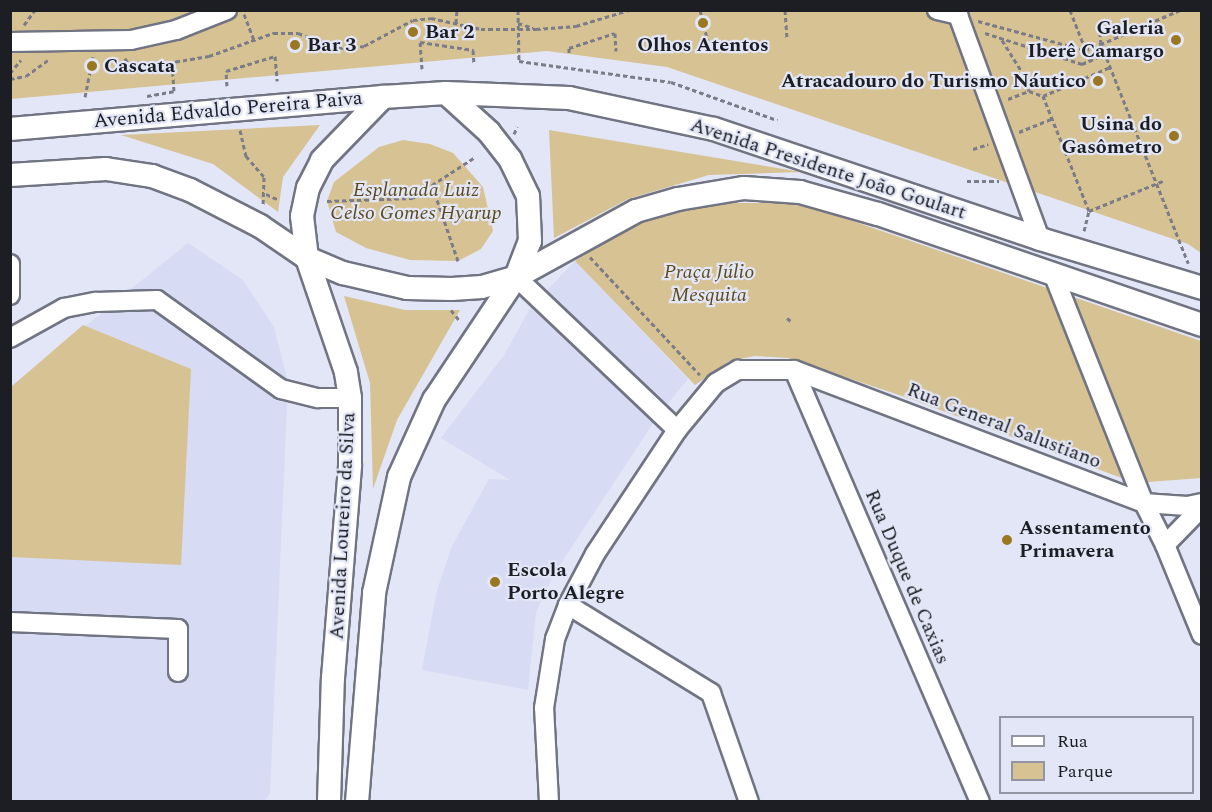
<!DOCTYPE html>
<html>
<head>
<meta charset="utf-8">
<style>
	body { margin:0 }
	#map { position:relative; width:1212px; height:812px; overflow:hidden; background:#e2e6f6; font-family:Spectral,serif }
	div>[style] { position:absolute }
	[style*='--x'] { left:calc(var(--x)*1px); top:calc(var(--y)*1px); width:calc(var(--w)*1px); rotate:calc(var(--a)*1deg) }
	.built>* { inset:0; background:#d7dcf4 }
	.green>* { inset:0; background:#d7c293 }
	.path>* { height:3px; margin-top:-1.5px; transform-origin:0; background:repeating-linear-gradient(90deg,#7a7d87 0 4.5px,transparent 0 7.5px) }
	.roads { filter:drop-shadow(2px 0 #717482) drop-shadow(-2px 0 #717482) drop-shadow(0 2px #717482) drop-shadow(0 -2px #717482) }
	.minor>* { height:18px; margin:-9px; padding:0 9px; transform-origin:9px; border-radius:9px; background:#fff }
	.major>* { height:22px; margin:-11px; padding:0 11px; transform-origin:11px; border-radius:11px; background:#fff }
	.dots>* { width:16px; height:16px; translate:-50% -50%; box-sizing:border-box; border:3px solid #e2e6f6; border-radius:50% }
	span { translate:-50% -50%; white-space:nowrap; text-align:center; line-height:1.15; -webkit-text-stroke:4.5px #e2e6f6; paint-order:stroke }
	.poi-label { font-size:20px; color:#1c1e23; font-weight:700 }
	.right { translate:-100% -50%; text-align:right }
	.left { translate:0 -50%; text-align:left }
	.street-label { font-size:20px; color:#1c1e23 }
	.park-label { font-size:20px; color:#5d4a1a; font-style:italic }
	.frame { position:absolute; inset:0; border:12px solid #1c1e23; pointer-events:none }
	.legend { position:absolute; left:999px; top:716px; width:195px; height:78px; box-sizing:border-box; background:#e2e6f6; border:2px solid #9396a2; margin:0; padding:8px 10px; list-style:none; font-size:18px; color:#1c1e23 }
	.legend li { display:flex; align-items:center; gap:12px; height:30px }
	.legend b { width:30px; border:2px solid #9396a2 }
</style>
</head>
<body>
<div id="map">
	<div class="built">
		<div style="clip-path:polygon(188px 243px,243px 280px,274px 327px,288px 382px,270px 794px,264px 801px,11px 801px,10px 387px)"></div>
		<div style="clip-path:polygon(575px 261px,688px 379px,659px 414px,554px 574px,536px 612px,528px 690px,422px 670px,437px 590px,452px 546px,489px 479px,510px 480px,441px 438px,504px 355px,531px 307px)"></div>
	</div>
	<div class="green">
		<div style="clip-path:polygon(10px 11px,1201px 11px,1201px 253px,1188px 244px,667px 67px,547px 51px,11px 99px)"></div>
		<div style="clip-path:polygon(320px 125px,283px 177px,278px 212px,213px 164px,121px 135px)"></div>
		<div style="clip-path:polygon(549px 130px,801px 172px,709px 175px,628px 199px,554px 238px)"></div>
		<div style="clip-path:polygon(403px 140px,430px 144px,453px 153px,483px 187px,493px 231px,481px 249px,458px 261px,410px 260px,366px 248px,336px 232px,327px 201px,334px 182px,379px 147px)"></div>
		<div style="clip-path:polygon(714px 203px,792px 203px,818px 209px,1201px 341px,1201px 478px,1135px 483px,911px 399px,788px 358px,755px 356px,729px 361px,695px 385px,575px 261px,625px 229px,661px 215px)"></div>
		<div style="clip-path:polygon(344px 296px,405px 310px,460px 310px,397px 420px,373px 489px,370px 383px)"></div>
		<div style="clip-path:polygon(83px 325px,191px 369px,181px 565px,11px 557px,11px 387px)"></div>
	</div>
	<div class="path">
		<div style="--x:518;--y:10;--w:51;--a:88.9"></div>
		<div style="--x:519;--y:61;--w:153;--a:7.9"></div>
		<div style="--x:671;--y:82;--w:113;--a:19.7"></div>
		<div style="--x:700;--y:10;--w:36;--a:76"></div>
		<div style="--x:785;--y:10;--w:28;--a:86"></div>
		<div style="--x:1070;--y:10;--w:55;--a:68.6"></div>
		<div style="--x:1180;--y:10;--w:86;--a:156.7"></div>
		<div style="--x:1101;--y:44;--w:236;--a:68.3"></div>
		<div style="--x:244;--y:14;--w:28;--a:69"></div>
		<div style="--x:978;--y:21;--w:111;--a:15.2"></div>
		<div style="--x:1085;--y:50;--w:17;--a:-21"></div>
		<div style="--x:1101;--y:44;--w:18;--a:-96"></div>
		<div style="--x:456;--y:23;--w:13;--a:-86"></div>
		<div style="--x:518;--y:23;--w:16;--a:18"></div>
		<div style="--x:24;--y:25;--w:19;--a:-54"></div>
		<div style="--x:985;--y:33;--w:102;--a:17.7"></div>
		<div style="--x:1082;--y:64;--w:25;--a:-23"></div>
		<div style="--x:1002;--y:40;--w:39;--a:58"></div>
		<div style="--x:1023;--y:73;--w:19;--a:72"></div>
		<div style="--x:569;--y:53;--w:5;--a:-90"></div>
		<div style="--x:569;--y:48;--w:48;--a:-18.1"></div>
		<div style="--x:615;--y:33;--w:18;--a:87"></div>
		<div style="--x:125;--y:58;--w:13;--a:61"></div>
		<div style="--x:131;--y:69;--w:79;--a:-9.5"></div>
		<div style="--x:209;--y:56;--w:68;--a:-19.8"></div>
		<div style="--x:273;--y:33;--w:25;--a:0"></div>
		<div style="--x:298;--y:33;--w:43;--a:20.6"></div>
		<div style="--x:338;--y:48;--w:26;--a:-4"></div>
		<div style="--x:364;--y:46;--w:55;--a:-28"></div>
		<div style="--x:413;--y:20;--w:18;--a:-6"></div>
		<div style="--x:431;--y:18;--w:51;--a:12.4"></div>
		<div style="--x:481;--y:29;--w:55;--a:0"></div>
		<div style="--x:536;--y:29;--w:40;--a:-4.3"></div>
		<div style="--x:576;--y:26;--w:55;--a:-16.8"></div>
		<div style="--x:422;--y:69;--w:27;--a:-94"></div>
		<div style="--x:420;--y:42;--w:54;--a:8.6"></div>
		<div style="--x:473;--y:50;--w:14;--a:86"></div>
		<div style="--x:10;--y:73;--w:17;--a:-50"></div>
		<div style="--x:10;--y:79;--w:16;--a:-11"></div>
		<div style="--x:26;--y:76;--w:27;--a:-36"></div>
		<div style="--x:227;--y:86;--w:15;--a:-94"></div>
		<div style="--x:226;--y:71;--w:51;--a:-17"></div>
		<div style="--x:275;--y:56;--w:25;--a:85"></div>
		<div style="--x:147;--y:96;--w:27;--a:-10"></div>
		<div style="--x:174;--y:91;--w:29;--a:-94"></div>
		<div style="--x:85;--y:97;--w:41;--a:-78.7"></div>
		<div style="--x:1008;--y:99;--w:22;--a:-21"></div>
		<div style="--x:1029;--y:91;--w:15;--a:20"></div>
		<div style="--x:240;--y:130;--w:27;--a:77"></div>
		<div style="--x:246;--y:156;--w:28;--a:49"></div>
		<div style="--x:264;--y:177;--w:28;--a:92"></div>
		<div style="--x:1019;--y:132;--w:35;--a:-22"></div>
		<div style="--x:514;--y:134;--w:8;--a:-67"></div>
		<div style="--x:973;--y:149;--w:16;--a:-18"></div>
		<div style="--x:967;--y:181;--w:32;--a:0"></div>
		<div style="--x:266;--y:194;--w:14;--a:25"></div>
		<div style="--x:327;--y:201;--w:86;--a:-2"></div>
		<div style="--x:413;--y:198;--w:23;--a:-34"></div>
		<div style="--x:1089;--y:211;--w:80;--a:-22.1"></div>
		<div style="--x:1084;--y:231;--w:21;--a:-76"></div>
		<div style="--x:1089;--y:211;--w:124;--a:-111.8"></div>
		<div style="--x:1043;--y:96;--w:73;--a:-23.4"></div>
		<div style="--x:590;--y:257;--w:161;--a:47"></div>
		<div style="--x:458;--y:261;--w:80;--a:-108.9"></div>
		<div style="--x:432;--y:185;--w:51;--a:-33.1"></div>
		<div style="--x:451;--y:310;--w:13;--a:51"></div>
		<div style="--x:787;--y:318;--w:6;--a:39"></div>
	</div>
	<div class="roads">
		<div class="minor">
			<div style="--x:937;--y:10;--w:22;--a:13"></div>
			<div style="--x:958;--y:15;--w:239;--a:69.9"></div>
			<div style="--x:10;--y:42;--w:121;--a:-0.9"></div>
			<div style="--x:131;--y:40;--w:46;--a:-12.5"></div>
			<div style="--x:176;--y:30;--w:55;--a:-21.4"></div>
			<div style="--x:10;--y:264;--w:31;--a:90"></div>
			<div style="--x:1054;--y:276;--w:244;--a:68.4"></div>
			<div style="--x:1144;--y:503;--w:47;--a:63.4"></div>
			<div style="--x:1165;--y:545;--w:97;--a:67.7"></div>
			<div style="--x:516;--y:277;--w:222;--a:43.5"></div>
			<div style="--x:10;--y:338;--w:62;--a:-29.1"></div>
			<div style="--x:64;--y:308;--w:33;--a:-11"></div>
			<div style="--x:96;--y:302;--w:61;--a:-1.9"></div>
			<div style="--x:157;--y:300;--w:153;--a:35.7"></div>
			<div style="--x:281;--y:389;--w:38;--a:14"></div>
			<div style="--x:318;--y:398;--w:32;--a:0"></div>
			<div style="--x:794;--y:370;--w:470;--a:66.7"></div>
			<div style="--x:1165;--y:545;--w:53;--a:-45.8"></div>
			<div style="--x:568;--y:605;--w:168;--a:31.6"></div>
			<div style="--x:711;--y:693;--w:115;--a:70.8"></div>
			<div style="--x:10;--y:622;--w:168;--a:2.4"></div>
			<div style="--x:178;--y:629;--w:43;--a:90"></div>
			<div style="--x:549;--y:802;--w:94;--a:-93"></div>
			<div style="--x:544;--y:708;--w:70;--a:-80.9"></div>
			<div style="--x:555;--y:639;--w:36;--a:-69"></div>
			<div style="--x:568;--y:605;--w:58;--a:-62.1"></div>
			<div style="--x:595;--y:554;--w:149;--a:-56.5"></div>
			<div style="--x:677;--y:430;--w:61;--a:-50.3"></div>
			<div style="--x:716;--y:383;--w:26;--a:-31"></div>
			<div style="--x:738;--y:370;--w:56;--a:0"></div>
			<div style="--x:794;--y:370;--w:374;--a:20.8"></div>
			<div style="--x:1144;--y:503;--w:43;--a:4"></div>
			<div style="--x:1187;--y:506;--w:15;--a:-11"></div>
		</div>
		<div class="major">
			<div style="--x:10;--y:129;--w:374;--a:-4.9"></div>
			<div style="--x:383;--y:97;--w:63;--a:-3.6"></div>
			<div style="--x:446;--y:93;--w:123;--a:2.3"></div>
			<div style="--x:569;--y:98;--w:148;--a:12.1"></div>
			<div style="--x:714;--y:129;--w:344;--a:18.6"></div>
			<div style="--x:1040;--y:239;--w:169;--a:16.8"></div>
			<div style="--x:10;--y:175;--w:96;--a:-3.6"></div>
			<div style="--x:106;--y:169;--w:47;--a:8.7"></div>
			<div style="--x:152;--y:176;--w:40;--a:20.2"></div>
			<div style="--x:190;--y:190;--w:79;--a:27.2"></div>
			<div style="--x:260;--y:226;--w:57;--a:34.2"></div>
			<div style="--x:307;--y:258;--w:39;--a:23"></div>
			<div style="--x:343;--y:273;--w:66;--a:13.2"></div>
			<div style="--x:407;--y:288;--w:45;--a:1.3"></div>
			<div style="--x:452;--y:289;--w:30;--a:-4"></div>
			<div style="--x:482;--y:287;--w:35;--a:-16"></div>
			<div style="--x:516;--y:277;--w:137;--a:-28.8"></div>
			<div style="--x:636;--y:211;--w:44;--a:-15.9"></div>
			<div style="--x:678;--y:199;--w:67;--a:-9.5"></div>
			<div style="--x:744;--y:188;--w:56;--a:4.1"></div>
			<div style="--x:800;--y:192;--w:81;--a:15.8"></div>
			<div style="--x:878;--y:214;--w:342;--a:18.9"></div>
			<div style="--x:329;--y:802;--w:124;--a:-88.2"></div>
			<div style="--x:333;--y:678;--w:214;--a:-85.4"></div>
			<div style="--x:350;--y:465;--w:67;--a:-90"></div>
			<div style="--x:350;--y:398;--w:26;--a:-99"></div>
			<div style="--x:346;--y:372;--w:120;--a:-108.9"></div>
			<div style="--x:307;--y:258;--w:42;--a:-96.8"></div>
			<div style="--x:302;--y:216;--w:29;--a:-78"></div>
			<div style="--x:308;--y:188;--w:31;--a:-63"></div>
			<div style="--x:322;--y:160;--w:88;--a:-45.9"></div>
			<div style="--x:357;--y:802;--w:210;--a:-85.3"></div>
			<div style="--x:374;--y:593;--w:119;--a:-77.8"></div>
			<div style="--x:399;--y:477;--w:85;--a:-65.6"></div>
			<div style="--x:434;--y:400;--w:148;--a:-56.3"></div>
			<div style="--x:516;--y:277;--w:39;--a:-69"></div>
			<div style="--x:530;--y:241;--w:45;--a:-92.5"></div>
			<div style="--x:528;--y:196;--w:41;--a:-115.9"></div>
			<div style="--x:510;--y:159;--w:34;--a:-128"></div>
			<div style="--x:489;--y:132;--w:58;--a:-137.8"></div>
		</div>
	</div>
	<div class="dots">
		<div style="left:703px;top:23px;background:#9a7822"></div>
		<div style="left:413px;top:32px;background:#9a7822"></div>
		<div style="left:1176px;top:40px;background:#9a7822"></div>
		<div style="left:295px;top:45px;background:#9a7822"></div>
		<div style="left:92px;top:66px;background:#9a7822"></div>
		<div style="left:1098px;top:81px;background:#9a7822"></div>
		<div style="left:1174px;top:136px;background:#9a7822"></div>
		<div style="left:1007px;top:540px;background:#9a7822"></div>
		<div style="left:495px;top:582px;background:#9a7822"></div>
	</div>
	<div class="poi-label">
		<span class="right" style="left:1164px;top:40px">Galeria<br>Iberê Camargo</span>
		<span class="left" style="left:425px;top:32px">Bar 2</span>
		<span class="left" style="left:307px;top:45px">Bar 3</span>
		<span style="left:703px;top:45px">Olhos Atentos</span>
		<span class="left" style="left:104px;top:66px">Cascata</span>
		<span class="right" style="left:1086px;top:81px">Atracadouro do Turismo Náutico</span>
		<span class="right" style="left:1162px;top:136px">Usina do<br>Gasômetro</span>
		<span class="left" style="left:1019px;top:540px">Assentamento<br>Primavera</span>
		<span class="left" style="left:507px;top:582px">Escola<br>Porto Alegre</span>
	</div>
	<div class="street-label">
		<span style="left:228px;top:110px;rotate:-5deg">Avenida Edvaldo Pereira Paiva</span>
		<span style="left:828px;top:169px;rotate:18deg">Avenida Presidente João Goulart</span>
		<span style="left:1004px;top:426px;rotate:21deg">Rua General Salustiano</span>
		<span style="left:343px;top:526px;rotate:-87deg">Avenida Loureiro da Silva</span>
		<span style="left:907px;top:577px;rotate:67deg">Rua Duque de Caxias</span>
	</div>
	<div class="park-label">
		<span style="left:416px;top:202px">Esplanada Luiz<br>Celso Gomes Hyarup</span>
		<span style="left:709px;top:284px">Praça Júlio<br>Mesquita</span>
	</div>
	<div class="frame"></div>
	<ul class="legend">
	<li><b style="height:8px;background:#fff"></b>Rua</li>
	<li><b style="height:16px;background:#d7c293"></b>Parque</li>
	</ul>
</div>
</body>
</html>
